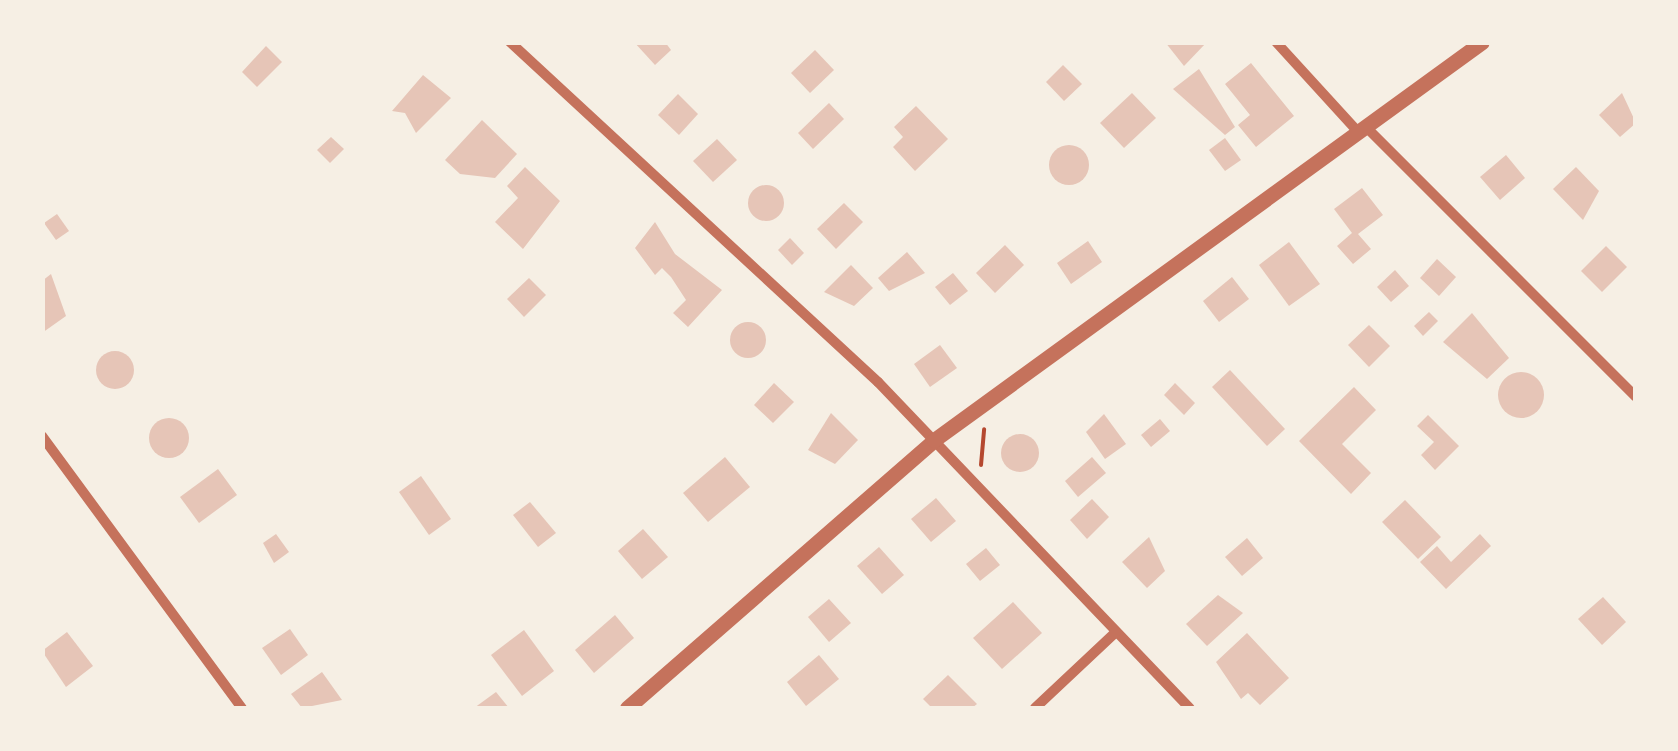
<!DOCTYPE html>
<html>
<head>
<meta charset="utf-8">
<style>
	body { margin:0 }
	#map { position:relative; width:1678px; height:751px; overflow:hidden; background:#f6efe4; font-family:"Exo 2",sans-serif }
	div>[style] { position:absolute }
	[style*='--x'] { left:calc(var(--x)*1px); top:calc(var(--y)*1px); width:calc(var(--w)*1px); rotate:calc(var(--a)*1deg) }
	.building>* { inset:0; background:#e6c5b7 }
	.round { border-radius:50% }
	.path>* { height:4px; margin:-2px; padding:0 2px; transform-origin:2px; border-radius:2px; background:#b5482f }
	.minor>* { height:10px; margin:-5px; padding:0 5px; transform-origin:5px; border-radius:5px; background:#c5725c }
	.tertiary>* { height:15px; margin:-7.5px; padding:0 7.5px; transform-origin:7.5px; border-radius:7.5px; background:#c5725c }
	span { translate:-50% -50%; white-space:nowrap; text-align:center; line-height:1.15; -webkit-text-stroke:8px #f6efe4; paint-order:stroke }
	.frame { position:absolute; inset:0; border:45px solid #f6efe4; pointer-events:none }
</style>
</head>
<body>
<div id="map">
	<div class="building">
		<div style="clip-path:polygon(634px 42px,665px 42px,671px 50px,655px 65px)"></div>
		<div style="clip-path:polygon(1165px 42px,1207px 42px,1184px 66px)"></div>
		<div style="clip-path:polygon(266px 46px,282px 62px,257px 87px,242px 72px)"></div>
		<div style="clip-path:polygon(815px 50px,834px 70px,810px 93px,791px 73px)"></div>
		<div style="clip-path:polygon(1251px 63px,1294px 116px,1256px 147px,1238px 125px,1250px 115px,1225px 84px)"></div>
		<div style="clip-path:polygon(1063px 65px,1082px 84px,1064px 101px,1046px 82px)"></div>
		<div style="clip-path:polygon(1199px 69px,1235px 127px,1225px 135px,1173px 89px)"></div>
		<div style="clip-path:polygon(423px 75px,451px 98px,416px 133px,405px 113px,392px 111px)"></div>
		<div style="clip-path:polygon(1132px 93px,1156px 118px,1124px 148px,1100px 123px)"></div>
		<div style="clip-path:polygon(1622px 93px,1636px 123px,1620px 137px,1599px 115px)"></div>
		<div style="clip-path:polygon(678px 94px,698px 114px,679px 135px,658px 115px)"></div>
		<div style="clip-path:polygon(829px 103px,844px 119px,813px 149px,798px 133px)"></div>
		<div style="clip-path:polygon(916px 106px,948px 139px,915px 171px,893px 147px,903px 137px,894px 127px)"></div>
		<div style="clip-path:polygon(482px 120px,517px 154px,495px 178px,460px 174px,445px 160px)"></div>
		<div style="clip-path:polygon(331px 137px,344px 149px,330px 163px,317px 150px)"></div>
		<div style="clip-path:polygon(1225px 138px,1241px 160px,1225px 171px,1209px 150px)"></div>
		<div style="clip-path:polygon(717px 139px,737px 160px,713px 182px,693px 161px)"></div>
		<div class="round" style="left:1049px;top:145px;width:40px;height:40px"></div>
		<div style="clip-path:polygon(1506px 155px,1525px 178px,1500px 200px,1480px 177px)"></div>
		<div style="clip-path:polygon(525px 167px,560px 201px,523px 249px,495px 222px,518px 198px,507px 186px)"></div>
		<div style="clip-path:polygon(1576px 167px,1599px 191px,1583px 220px,1553px 189px)"></div>
		<div class="round" style="left:748px;top:185px;width:36px;height:36px"></div>
		<div style="clip-path:polygon(1362px 188px,1383px 215px,1358px 234px,1371px 249px,1353px 264px,1337px 246px,1352px 233px,1334px 209px)"></div>
		<div style="clip-path:polygon(844px 203px,863px 222px,836px 249px,817px 229px)"></div>
		<div style="clip-path:polygon(57px 214px,69px 231px,56px 240px,44px 223px)"></div>
		<div style="clip-path:polygon(655px 222px,675px 254px,722px 290px,688px 327px,673px 313px,686px 300px,671px 277px,662px 268px,655px 275px,635px 248px)"></div>
		<div style="clip-path:polygon(790px 238px,804px 253px,792px 265px,778px 250px)"></div>
		<div style="clip-path:polygon(1088px 241px,1102px 262px,1071px 284px,1057px 263px)"></div>
		<div style="clip-path:polygon(1289px 242px,1320px 284px,1289px 306px,1259px 265px)"></div>
		<div style="clip-path:polygon(1005px 245px,1024px 265px,995px 293px,976px 273px)"></div>
		<div style="clip-path:polygon(1606px 246px,1627px 267px,1602px 292px,1581px 271px)"></div>
		<div style="clip-path:polygon(907px 252px,925px 273px,889px 291px,878px 278px)"></div>
		<div style="clip-path:polygon(1437px 259px,1456px 277px,1439px 296px,1420px 278px)"></div>
		<div style="clip-path:polygon(851px 265px,873px 288px,854px 306px,824px 292px)"></div>
		<div style="clip-path:polygon(1395px 270px,1409px 286px,1391px 302px,1377px 287px)"></div>
		<div style="clip-path:polygon(953px 273px,968px 291px,950px 305px,935px 287px)"></div>
		<div style="clip-path:polygon(51px 274px,66px 316px,42px 333px,42px 281px)"></div>
		<div style="clip-path:polygon(1232px 277px,1249px 299px,1219px 322px,1203px 301px)"></div>
		<div style="clip-path:polygon(529px 278px,546px 295px,524px 317px,507px 299px)"></div>
		<div style="clip-path:polygon(1429px 312px,1438px 321px,1423px 336px,1414px 326px)"></div>
		<div style="clip-path:polygon(1472px 313px,1509px 358px,1487px 379px,1443px 342px)"></div>
		<div class="round" style="left:730px;top:322px;width:36px;height:36px"></div>
		<div style="clip-path:polygon(1369px 325px,1390px 346px,1369px 367px,1348px 345px)"></div>
		<div style="clip-path:polygon(940px 345px,957px 368px,930px 387px,914px 364px)"></div>
		<div class="round" style="left:96px;top:351px;width:38px;height:38px"></div>
		<div style="clip-path:polygon(1230px 370px,1285px 429px,1267px 446px,1212px 387px)"></div>
		<div class="round" style="left:1498px;top:372px;width:46px;height:46px"></div>
		<div style="clip-path:polygon(774px 383px,794px 402px,773px 423px,754px 405px)"></div>
		<div style="clip-path:polygon(1175px 383px,1195px 403px,1184px 415px,1164px 395px)"></div>
		<div style="clip-path:polygon(1354px 387px,1376px 410px,1342px 444px,1371px 473px,1351px 494px,1299px 441px)"></div>
		<div style="clip-path:polygon(831px 413px,858px 440px,835px 464px,808px 450px)"></div>
		<div style="clip-path:polygon(1104px 414px,1126px 444px,1105px 459px,1086px 432px)"></div>
		<div style="clip-path:polygon(1428px 415px,1459px 446px,1435px 470px,1421px 455px,1434px 442px,1417px 426px)"></div>
		<div class="round" style="left:149px;top:418px;width:40px;height:40px"></div>
		<div style="clip-path:polygon(1160px 419px,1170px 431px,1151px 447px,1141px 435px)"></div>
		<div class="round" style="left:1001px;top:434px;width:38px;height:38px"></div>
		<div style="clip-path:polygon(725px 457px,750px 487px,708px 522px,683px 493px)"></div>
		<div style="clip-path:polygon(1092px 457px,1106px 473px,1078px 497px,1065px 481px)"></div>
		<div style="clip-path:polygon(218px 469px,237px 495px,199px 523px,180px 497px)"></div>
		<div style="clip-path:polygon(421px 476px,451px 519px,429px 535px,399px 492px)"></div>
		<div style="clip-path:polygon(936px 498px,956px 521px,931px 542px,911px 519px)"></div>
		<div style="clip-path:polygon(1092px 499px,1109px 517px,1087px 539px,1070px 520px)"></div>
		<div style="clip-path:polygon(1405px 500px,1441px 537px,1418px 559px,1382px 522px)"></div>
		<div style="clip-path:polygon(530px 502px,556px 533px,538px 547px,513px 515px)"></div>
		<div style="clip-path:polygon(643px 529px,668px 557px,642px 579px,618px 551px)"></div>
		<div style="clip-path:polygon(276px 534px,289px 552px,274px 563px,263px 543px)"></div>
		<div style="clip-path:polygon(1480px 534px,1491px 546px,1446px 589px,1420px 562px,1437px 546px,1451px 562px)"></div>
		<div style="clip-path:polygon(1149px 537px,1165px 571px,1147px 588px,1122px 562px)"></div>
		<div style="clip-path:polygon(1247px 538px,1263px 558px,1242px 576px,1225px 557px)"></div>
		<div style="clip-path:polygon(879px 547px,904px 575px,882px 594px,857px 566px)"></div>
		<div style="clip-path:polygon(986px 548px,1000px 565px,980px 581px,966px 564px)"></div>
		<div style="clip-path:polygon(1218px 595px,1243px 613px,1207px 646px,1186px 624px)"></div>
		<div style="clip-path:polygon(1603px 597px,1626px 622px,1602px 645px,1578px 619px)"></div>
		<div style="clip-path:polygon(829px 599px,851px 623px,829px 642px,808px 617px)"></div>
		<div style="clip-path:polygon(1013px 602px,1042px 633px,1002px 669px,973px 638px)"></div>
		<div style="clip-path:polygon(615px 615px,634px 638px,594px 673px,575px 650px)"></div>
		<div style="clip-path:polygon(290px 629px,308px 655px,281px 675px,262px 648px)"></div>
		<div style="clip-path:polygon(524px 630px,554px 671px,522px 696px,491px 655px)"></div>
		<div style="clip-path:polygon(67px 632px,93px 666px,66px 687px,42px 651px)"></div>
		<div style="clip-path:polygon(1247px 633px,1289px 678px,1260px 705px,1248px 693px,1241px 699px,1216px 662px)"></div>
		<div style="clip-path:polygon(819px 655px,839px 679px,806px 706px,787px 682px)"></div>
		<div style="clip-path:polygon(322px 672px,342px 700px,302px 708px,291px 694px)"></div>
		<div style="clip-path:polygon(948px 675px,977px 704px,972px 708px,932px 708px,923px 699px)"></div>
		<div style="clip-path:polygon(496px 692px,509px 708px,474px 708px)"></div>
	</div>
	<div class="path">
		<div style="--x:981;--y:465;--w:36;--a:-85"></div>
	</div>
	<div class="minor">
		<div style="--x:510;--y:42;--w:501;--a:42.74"></div>
		<div style="--x:878;--y:382;--w:451;--a:46.3"></div>
		<div style="--x:1276;--y:42;--w:123;--a:47.6"></div>
		<div style="--x:1367;--y:128;--w:380;--a:45"></div>
		<div style="--x:42;--y:436;--w:338;--a:53.7"></div>
		<div style="--x:1035;--y:708;--w:111;--a:-43.2"></div>
	</div>
	<div class="tertiary">
		<div style="--x:627;--y:708;--w:408;--a:-41.1"></div>
		<div style="--x:934;--y:440;--w:677;--a:-35.99"></div>
	</div>
	<div class="frame"></div>
</div>
</body>
</html>
